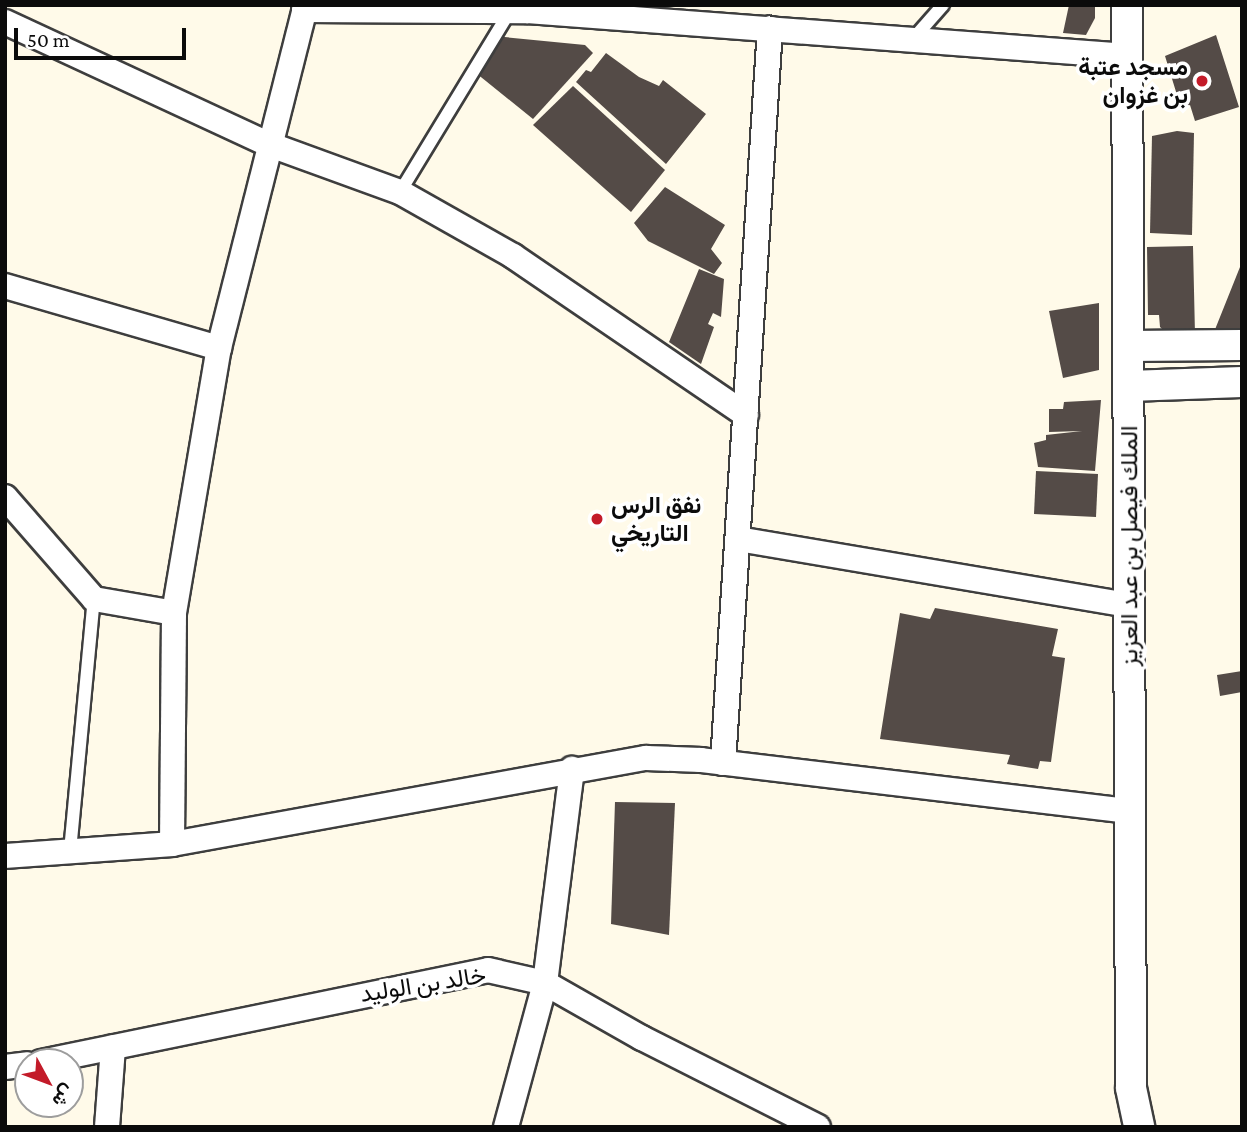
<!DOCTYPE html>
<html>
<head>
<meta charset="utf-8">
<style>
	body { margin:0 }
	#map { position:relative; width:1247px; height:1132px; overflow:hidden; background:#fffae9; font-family:"Crimson Pro",Vazirmatn,serif }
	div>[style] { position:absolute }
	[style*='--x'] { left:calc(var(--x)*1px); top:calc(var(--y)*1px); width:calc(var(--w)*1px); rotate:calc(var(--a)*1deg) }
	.building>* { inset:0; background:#544b47 }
	.roads { filter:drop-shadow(2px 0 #3e3e3e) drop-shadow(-2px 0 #3e3e3e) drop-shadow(0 2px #3e3e3e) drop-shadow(0 -2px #3e3e3e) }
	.service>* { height:12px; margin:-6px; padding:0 6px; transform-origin:6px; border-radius:6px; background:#fff }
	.minor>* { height:24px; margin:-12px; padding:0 12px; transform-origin:12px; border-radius:12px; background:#fff }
	.tertiary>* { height:30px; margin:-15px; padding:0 15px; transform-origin:15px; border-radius:15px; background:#fff }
	.dots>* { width:19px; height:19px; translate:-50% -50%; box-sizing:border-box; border:4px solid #fff; border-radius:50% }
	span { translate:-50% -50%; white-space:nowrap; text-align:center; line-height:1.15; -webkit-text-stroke:7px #fff; paint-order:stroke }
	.poi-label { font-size:24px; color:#0b0b0b; font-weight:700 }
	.right { translate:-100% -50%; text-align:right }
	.left { translate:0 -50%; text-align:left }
	.street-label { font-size:24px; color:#0b0b0b }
	.frame { position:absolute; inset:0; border:7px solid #0b0b0b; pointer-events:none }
	.north { position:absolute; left:14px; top:1048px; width:70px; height:70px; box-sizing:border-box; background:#fff; border:2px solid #9d9d9d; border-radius:50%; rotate:131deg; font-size:19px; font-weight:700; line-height:28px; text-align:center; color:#0b0b0b }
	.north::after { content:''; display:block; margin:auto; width:24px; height:32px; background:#c31b29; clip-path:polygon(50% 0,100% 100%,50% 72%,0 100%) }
	.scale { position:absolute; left:14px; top:28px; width:172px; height:32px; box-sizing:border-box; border:4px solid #0b0b0b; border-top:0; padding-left:9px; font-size:21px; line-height:24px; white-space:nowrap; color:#0b0b0b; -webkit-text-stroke:5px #fff; paint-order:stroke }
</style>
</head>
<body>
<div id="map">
	<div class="building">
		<div style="clip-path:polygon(1069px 5px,1095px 5px,1095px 18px,1086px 35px,1063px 33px)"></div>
		<div style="clip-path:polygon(1216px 35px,1239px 107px,1195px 121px,1190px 105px,1181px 108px,1165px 56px)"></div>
		<div style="clip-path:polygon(494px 36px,585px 45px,593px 53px,533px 119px,471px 69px)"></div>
		<div style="clip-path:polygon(606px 53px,639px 77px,659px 86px,663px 80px,706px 114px,666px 164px,576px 82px,586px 70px,591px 72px)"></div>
		<div style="clip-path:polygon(573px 86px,665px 170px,631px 212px,533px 125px)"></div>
		<div style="clip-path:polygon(1177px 131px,1194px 133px,1192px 235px,1150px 233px,1152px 136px)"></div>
		<div style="clip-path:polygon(665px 187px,725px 225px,711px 249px,722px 263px,714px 274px,648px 241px,634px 223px)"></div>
		<div style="clip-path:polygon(1193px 246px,1195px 334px,1169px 335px,1160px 327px,1159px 315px,1148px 315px,1147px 247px)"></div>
		<div style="clip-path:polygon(1242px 262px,1242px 331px,1214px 332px)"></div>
		<div style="clip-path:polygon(699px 269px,724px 279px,721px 317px,713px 313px,708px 324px,714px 327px,701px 364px,669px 342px)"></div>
		<div style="clip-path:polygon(1099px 303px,1099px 370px,1063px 378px,1049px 311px)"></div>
		<div style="clip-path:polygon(1101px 400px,1095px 471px,1038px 467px,1034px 443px,1046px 440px,1046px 435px,1082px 431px,1049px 432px,1049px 409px,1063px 409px,1064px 402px)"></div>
		<div style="clip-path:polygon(1036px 471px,1098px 474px,1096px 517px,1034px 514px)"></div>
		<div style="clip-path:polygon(935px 608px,1058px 629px,1052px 656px,1065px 658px,1051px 762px,1040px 761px,1038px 769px,1007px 764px,1010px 755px,880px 739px,900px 613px,930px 619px)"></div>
		<div style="clip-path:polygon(1242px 671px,1242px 692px,1220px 696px,1217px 675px)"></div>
		<div style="clip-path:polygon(615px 802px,675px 803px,669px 935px,611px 924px)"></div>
	</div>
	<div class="roads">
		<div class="service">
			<div style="--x:913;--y:39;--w:45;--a:-48.6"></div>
			<div style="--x:400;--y:192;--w:212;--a:-58.7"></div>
			<div style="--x:70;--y:851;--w:253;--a:-84.6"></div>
		</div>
		<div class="minor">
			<div style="--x:517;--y:5;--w:12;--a:31"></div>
			<div style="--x:527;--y:11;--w:602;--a:4.29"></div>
			<div style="--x:304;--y:10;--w:223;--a:0.3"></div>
			<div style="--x:5;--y:22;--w:290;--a:24.9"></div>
			<div style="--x:268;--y:144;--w:140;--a:20"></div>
			<div style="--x:400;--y:192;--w:130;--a:29.5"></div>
			<div style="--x:513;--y:256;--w:282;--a:34.3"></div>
			<div style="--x:5;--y:286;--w:223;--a:16.2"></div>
			<div style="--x:5;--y:497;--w:135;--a:48.9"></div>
			<div style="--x:94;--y:599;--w:81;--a:9.9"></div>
			<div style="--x:738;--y:539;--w:397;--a:9.6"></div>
			<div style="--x:723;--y:763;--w:736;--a:-86.34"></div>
			<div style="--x:172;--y:844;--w:231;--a:-89.5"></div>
			<div style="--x:174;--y:613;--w:269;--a:-80.4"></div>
			<div style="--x:219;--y:348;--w:354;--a:-75.8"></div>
			<div style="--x:5;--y:856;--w:167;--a:-4.1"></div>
			<div style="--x:172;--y:844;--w:482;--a:-10.3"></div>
			<div style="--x:646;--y:758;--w:55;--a:2.1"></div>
			<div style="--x:701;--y:760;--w:432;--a:6.8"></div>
			<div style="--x:41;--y:1062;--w:456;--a:-11.6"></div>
			<div style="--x:488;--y:970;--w:58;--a:12.8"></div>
			<div style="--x:545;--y:983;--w:112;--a:29.6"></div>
			<div style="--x:642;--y:1038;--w:197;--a:26.8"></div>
			<div style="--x:5;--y:1067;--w:23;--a:-7"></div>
			<div style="--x:107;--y:1127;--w:80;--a:-85.7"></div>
			<div style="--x:506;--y:1127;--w:149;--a:-74.8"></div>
			<div style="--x:545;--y:983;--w:216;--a:-82.8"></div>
		</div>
		<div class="tertiary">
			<div style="--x:1127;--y:5;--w:1083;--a:89.79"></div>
			<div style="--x:1131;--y:1088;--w:40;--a:78"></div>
			<div style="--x:1128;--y:346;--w:114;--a:-0.5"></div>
			<div style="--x:1129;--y:386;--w:113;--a:-2"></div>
		</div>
	</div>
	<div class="dots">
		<div style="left:1202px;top:81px;background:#c31b29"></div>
		<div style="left:597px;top:519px;background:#c31b29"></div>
	</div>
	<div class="poi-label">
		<span class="right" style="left:1188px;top:81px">مسجد عتبة<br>بن غزوان</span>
		<span class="left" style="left:611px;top:519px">نفق الرس<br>التاريخي</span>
	</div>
	<div class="street-label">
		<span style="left:1129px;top:546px;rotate:-90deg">الملك فيصل بن عبد العزيز</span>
		<span style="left:423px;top:984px;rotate:-9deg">خالد بن الوليد</span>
	</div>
	<div class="frame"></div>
	<div class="north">ش</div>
	<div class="scale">50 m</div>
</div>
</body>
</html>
